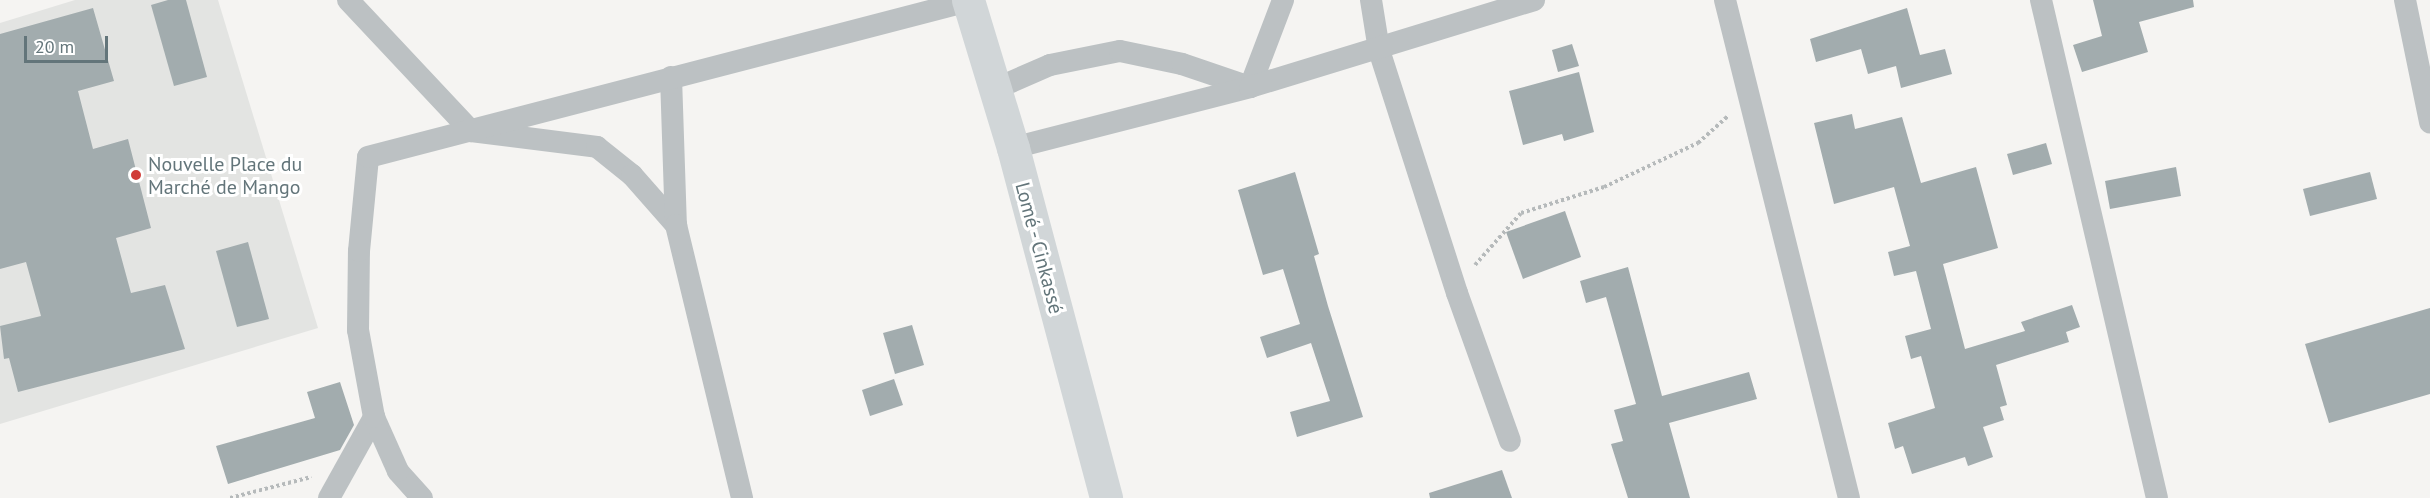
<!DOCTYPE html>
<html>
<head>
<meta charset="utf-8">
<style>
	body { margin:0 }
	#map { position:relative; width:2430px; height:498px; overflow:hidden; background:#f5f4f2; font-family:"PT Sans",sans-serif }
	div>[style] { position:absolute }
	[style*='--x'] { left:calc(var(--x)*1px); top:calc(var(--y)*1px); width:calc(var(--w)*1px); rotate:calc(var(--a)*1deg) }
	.built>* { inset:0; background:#e3e4e2 }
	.building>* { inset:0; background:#a2acae }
	.path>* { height:4px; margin-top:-2px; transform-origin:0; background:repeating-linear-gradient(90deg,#b6babb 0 3px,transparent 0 6px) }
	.minor>* { height:22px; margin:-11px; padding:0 11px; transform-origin:11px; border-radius:11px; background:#bcc1c3 }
	.trunk>* { height:33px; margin:-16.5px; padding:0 16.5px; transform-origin:16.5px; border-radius:16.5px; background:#d1d6d8 }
	.dots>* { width:16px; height:16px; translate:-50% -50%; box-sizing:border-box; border:3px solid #fff; border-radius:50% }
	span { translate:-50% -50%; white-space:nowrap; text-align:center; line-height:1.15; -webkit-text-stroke:6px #fff; paint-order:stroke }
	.poi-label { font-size:20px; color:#63757a }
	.left { translate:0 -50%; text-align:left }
	.street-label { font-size:20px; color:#63757a }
	.scale { position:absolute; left:24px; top:36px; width:84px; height:27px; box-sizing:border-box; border:3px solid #63757a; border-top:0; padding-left:8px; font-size:18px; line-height:21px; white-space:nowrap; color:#63757a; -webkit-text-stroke:4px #fff; paint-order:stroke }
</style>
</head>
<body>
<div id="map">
	<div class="built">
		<div style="clip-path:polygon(75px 0,218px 0,318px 328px,0 424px,0 23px)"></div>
	</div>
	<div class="building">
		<div style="clip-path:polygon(168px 0,186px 0,207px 77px,174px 86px,151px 5px)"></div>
		<div style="clip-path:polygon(2093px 0,2193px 0,2194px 7px,2139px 22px,2148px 52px,2082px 72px,2073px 45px,2102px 36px)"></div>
		<div style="clip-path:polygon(93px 8px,114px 81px,78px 91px,93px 149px,128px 139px,151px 228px,116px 238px,131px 293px,165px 285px,185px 349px,18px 392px,9px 358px,4px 359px,0 326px,41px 316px,26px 262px,0 269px,0 34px)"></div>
		<div style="clip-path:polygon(1907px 8px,1920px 55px,1945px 49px,1952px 74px,1901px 88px,1896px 66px,1868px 74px,1861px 49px,1816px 62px,1810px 39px)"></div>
		<div style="clip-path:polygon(1572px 44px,1579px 66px,1558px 72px,1552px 50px)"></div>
		<div style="clip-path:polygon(1579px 72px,1594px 132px,1564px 141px,1562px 134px,1523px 145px,1509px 91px)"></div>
		<div style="clip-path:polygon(1852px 114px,1855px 129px,1902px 117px,1921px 183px,1976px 167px,1998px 248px,1943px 264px,1965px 349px,2025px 331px,2021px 322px,2072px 305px,2080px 327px,2066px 332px,2069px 342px,1996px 365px,2007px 405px,2000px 407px,2004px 420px,1983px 427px,1993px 457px,1968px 466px,1965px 457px,1912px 474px,1903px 446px,1895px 449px,1888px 423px,1935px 408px,1921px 356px,1911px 359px,1905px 336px,1931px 329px,1916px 271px,1894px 276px,1888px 252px,1910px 246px,1894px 187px,1834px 204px,1814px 123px)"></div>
		<div style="clip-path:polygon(2046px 143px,2052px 164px,2013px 175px,2007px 154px)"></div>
		<div style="clip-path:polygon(2176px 167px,2181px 196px,2110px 209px,2105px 181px)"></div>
		<div style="clip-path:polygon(1295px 172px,1319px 254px,1314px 256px,1328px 306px,1363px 417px,1297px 437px,1290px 412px,1330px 401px,1311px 343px,1267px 358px,1260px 337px,1300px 324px,1283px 269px,1263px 275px,1238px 190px)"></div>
		<div style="clip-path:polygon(2370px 172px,2377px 199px,2310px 216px,2303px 189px)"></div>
		<div style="clip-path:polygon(1565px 211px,1581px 257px,1523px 279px,1506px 232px)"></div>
		<div style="clip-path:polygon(248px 242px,269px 319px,237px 327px,216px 251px)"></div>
		<div style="clip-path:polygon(1628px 267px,1662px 396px,1749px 372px,1757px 399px,1669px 423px,1690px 498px,1628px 498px,1611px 444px,1623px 441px,1614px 410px,1636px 404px,1606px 297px,1586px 303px,1580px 281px)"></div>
		<div style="clip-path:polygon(2430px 308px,2430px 394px,2329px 423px,2305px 344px)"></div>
		<div style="clip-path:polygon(912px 325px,924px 365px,895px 374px,883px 333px)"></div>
		<div style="clip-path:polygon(894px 379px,903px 405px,870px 416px,862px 390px)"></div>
		<div style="clip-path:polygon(340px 382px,354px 425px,340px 450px,228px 484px,216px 446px,315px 418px,307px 392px)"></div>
		<div style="clip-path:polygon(1502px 470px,1512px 498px,1430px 498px,1429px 493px)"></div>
	</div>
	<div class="path">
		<div style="--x:1475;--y:265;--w:69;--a:-48.5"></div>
		<div style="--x:1521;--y:213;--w:87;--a:-17.4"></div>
		<div style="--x:1604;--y:187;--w:104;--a:-25.1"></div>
		<div style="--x:1698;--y:143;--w:40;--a:-42"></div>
		<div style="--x:230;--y:498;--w:84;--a:-14.5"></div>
	</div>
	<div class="minor">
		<div style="--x:348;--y:0;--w:180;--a:46.8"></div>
		<div style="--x:471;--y:131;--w:127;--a:7.2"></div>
		<div style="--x:597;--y:147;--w:45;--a:38.7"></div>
		<div style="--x:632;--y:175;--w:67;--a:48.7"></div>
		<div style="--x:1371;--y:0;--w:51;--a:80.9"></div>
		<div style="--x:1379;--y:50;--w:255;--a:72.2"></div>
		<div style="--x:1457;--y:293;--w:157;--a:70.3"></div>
		<div style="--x:1725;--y:0;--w:513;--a:76.02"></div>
		<div style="--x:2041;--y:0;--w:511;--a:76.89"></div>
		<div style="--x:2405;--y:0;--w:125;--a:78.4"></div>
		<div style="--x:671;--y:77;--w:148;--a:88.1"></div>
		<div style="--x:676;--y:225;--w:281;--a:76.4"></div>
		<div style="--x:995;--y:89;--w:60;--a:-23.6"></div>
		<div style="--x:1050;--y:65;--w:71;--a:-11.3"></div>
		<div style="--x:1120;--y:51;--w:63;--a:11.8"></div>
		<div style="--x:1182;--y:64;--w:72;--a:18.7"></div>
		<div style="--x:1250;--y:87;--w:93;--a:-69.2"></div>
		<div style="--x:1013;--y:148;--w:245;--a:-14.4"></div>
		<div style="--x:1250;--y:87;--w:297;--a:-17"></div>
		<div style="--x:329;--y:498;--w:93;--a:-60.9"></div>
		<div style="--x:422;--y:498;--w:36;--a:-132"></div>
		<div style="--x:398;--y:471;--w:59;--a:-114"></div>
		<div style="--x:374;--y:417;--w:88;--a:-100.4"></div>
		<div style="--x:358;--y:330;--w:79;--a:-89.3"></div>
		<div style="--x:359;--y:251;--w:94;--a:-84.5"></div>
		<div style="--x:368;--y:157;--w:620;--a:-14.57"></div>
	</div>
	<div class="trunk">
		<div style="--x:968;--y:0;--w:155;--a:73.1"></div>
		<div style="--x:1013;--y:148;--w:362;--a:75.1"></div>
	</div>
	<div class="dots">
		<div style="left:136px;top:175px;background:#d03c37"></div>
	</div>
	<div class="poi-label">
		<span class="left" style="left:148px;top:176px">Nouvelle Place du<br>Marché de Mango</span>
	</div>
	<div class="street-label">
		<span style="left:1039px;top:248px;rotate:75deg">Lomé - Cinkassé</span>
	</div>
	<div class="scale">20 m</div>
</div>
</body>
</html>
